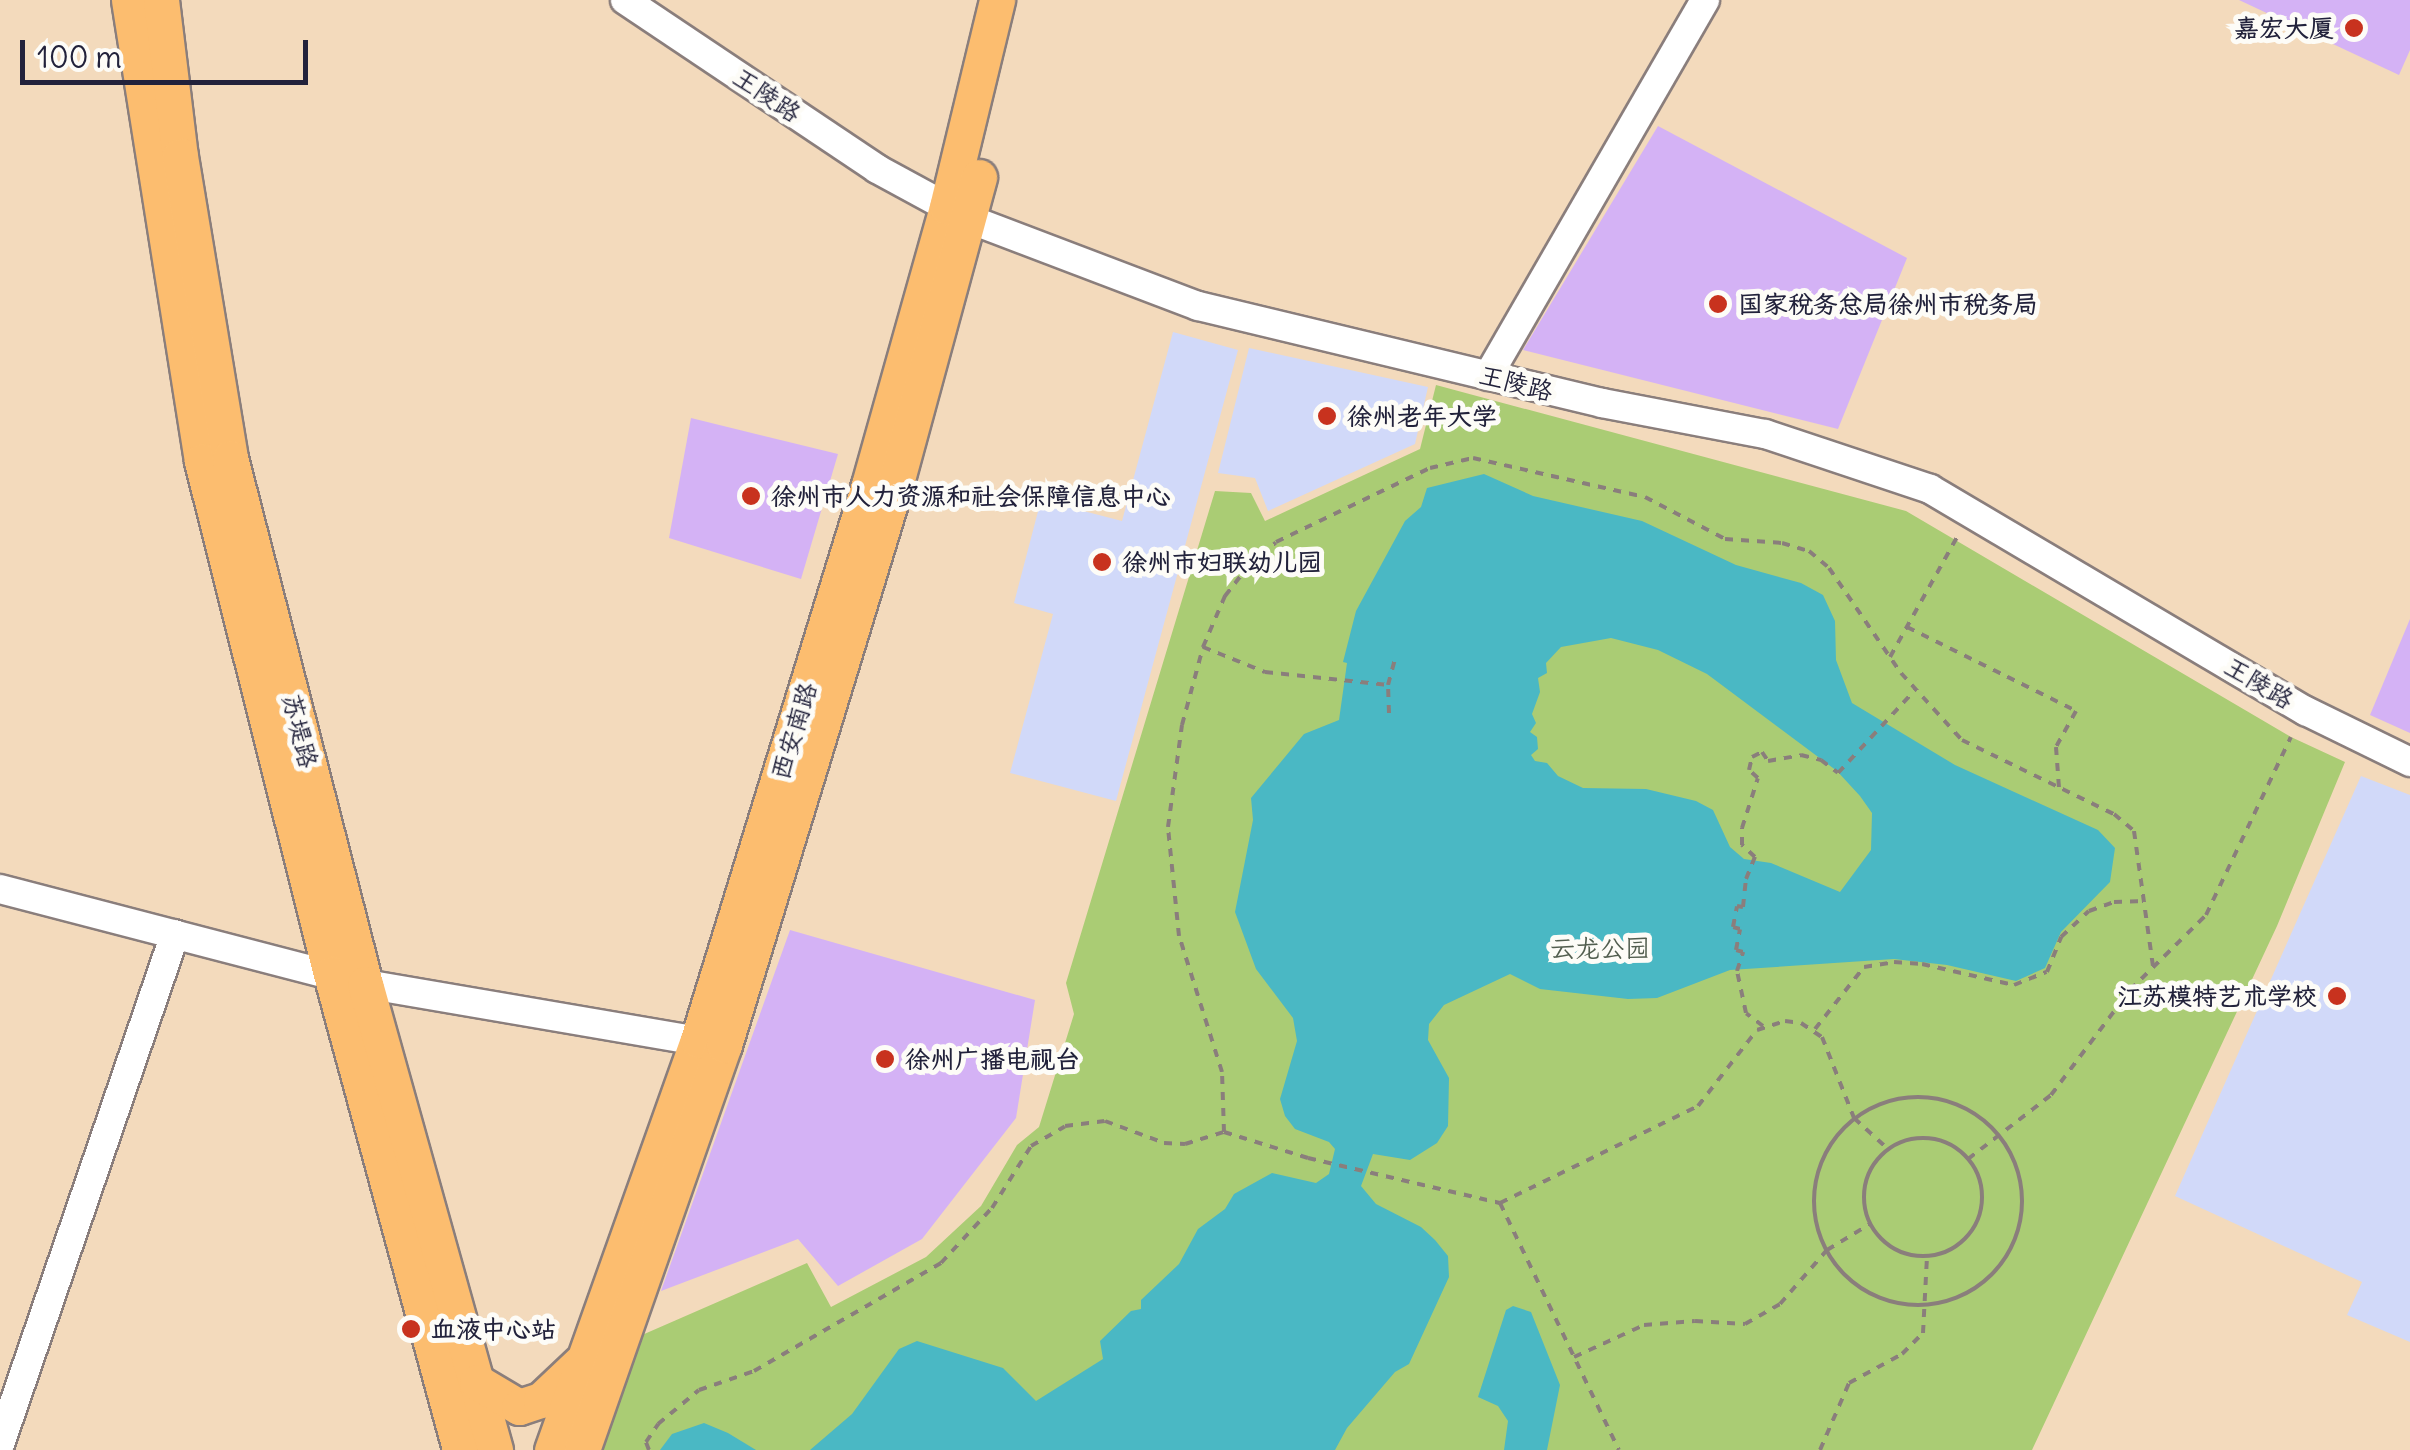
<!DOCTYPE html>
<html>
<head>
<meta charset="utf-8">
<style>
	body { margin:0 }
	#map { position:relative; width:2410px; height:1450px; overflow:hidden; background:#f3dabc; font-family:Delius,"LXGW WenKai TC",sans-serif }
	div>[style] { position:absolute }
	[style*='--x'] { left:calc(var(--x)*1px); top:calc(var(--y)*1px); width:calc(var(--w)*1px); rotate:calc(var(--a)*1deg) }
	.built>* { inset:0; background:#d1d9f9 }
	.green>* { inset:0; background:#aacc74 }
	.water>* { inset:0; background:#4ab8c4 }
	.building>* { inset:0; background:#d4b2f5 }
	.path>* { height:4px; margin-top:-2px; transform-origin:0; background:repeating-linear-gradient(90deg,#8a7e7c 0 8px,transparent 0 16px) }
	.path>.ring { margin:-2px; padding:0; box-sizing:content-box; background:none; border:4px solid #8a7e7c; border-radius:50% }
	.roads { filter:drop-shadow(2px 0 #8a7e7c) drop-shadow(-2px 0 #8a7e7c) drop-shadow(0 2px #8a7e7c) drop-shadow(0 -2px #8a7e7c) }
	.minor>* { height:28px; margin:-14px; padding:0 14px; transform-origin:14px; border-radius:14px; background:#fff }
	.major>* { height:35px; margin:-17.5px; padding:0 17.5px; transform-origin:17.5px; border-radius:17.5px; background:#fcbd6f }
	.dots>* { width:28px; height:28px; translate:-50% -50%; box-sizing:border-box; border:5px solid #fdfcf7; border-radius:50% }
	span { translate:-50% -50%; white-space:nowrap; text-align:center; line-height:1.15; -webkit-text-stroke:10px #fdfcf7; paint-order:stroke }
	.poi-label { font-size:25px; color:#22223b; font-weight:700 }
	.right { translate:-100% -50%; text-align:right }
	.left { translate:0 -50%; text-align:left }
	.street-label { font-size:25px; color:#22223b }
	.park-label { font-size:25px; color:#525e4f }
	.scale { position:absolute; left:20px; top:40px; width:288px; height:45px; box-sizing:border-box; border:5px solid #22223b; border-top:0; padding-left:12px; font-size:30px; line-height:35px; white-space:nowrap; color:#22223b; -webkit-text-stroke:8px #fdfcf7; paint-order:stroke }
</style>
</head>
<body>
<div id="map">
	<div class="built">
		<div style="clip-path:polygon(1173px 332px,1238px 350px,1116px 801px,1010px 773px,1053px 614px,1014px 603px,1041px 500px,1122px 521px)"></div>
		<div style="clip-path:polygon(1249px 348px,1428px 387px,1415px 444px,1268px 511px,1255px 478px,1218px 473px)"></div>
		<div style="clip-path:polygon(2361px 776px,2410px 795px,2410px 1342px,2347px 1315px,2362px 1282px,2175px 1196px)"></div>
	</div>
	<div class="green">
		<div style="clip-path:polygon(1436px 385px,1906px 511px,2291px 737px,2345px 762px,2277px 926px,2032px 1450px,603px 1450px,642px 1335px,807px 1263px,831px 1307px,926px 1257px,981px 1206px,1017px 1145px,1039px 1127px,1074px 1014px,1066px 983px,1215px 491px,1251px 493px,1265px 521px,1420px 449px)"></div>
	</div>
	<div class="water">
		<div style="clip-path:polygon(evenodd,1484px 474px,1533px 496px,1642px 521px,1736px 565px,1801px 583px,1823px 595px,1835px 621px,1836px 660px,1852px 703px,1955px 765px,2098px 830px,2115px 848px,2110px 882px,2061px 932px,2045px 968px,2016px 981px,1947px 965px,1894px 959px,1730px 970px,1657px 998px,1628px 999px,1540px 989px,1510px 974px,1444px 1005px,1429px 1024px,1428px 1040px,1449px 1078px,1448px 1126px,1437px 1143px,1410px 1160px,1373px 1154px,1361px 1186px,1376px 1204px,1421px 1227px,1435px 1240px,1448px 1256px,1449px 1277px,1409px 1364px,1395px 1372px,1347px 1428px,1335px 1450px,810px 1450px,852px 1414px,899px 1349px,917px 1341px,1003px 1368px,1036px 1401px,1103px 1359px,1100px 1341px,1131px 1311px,1141px 1309px,1141px 1300px,1179px 1264px,1198px 1229px,1225px 1209px,1234px 1194px,1272px 1173px,1316px 1183px,1329px 1174px,1335px 1149px,1329px 1142px,1295px 1129px,1285px 1116px,1280px 1099px,1297px 1041px,1293px 1018px,1256px 969px,1235px 912px,1253px 820px,1251px 798px,1304px 734px,1339px 720px,1347px 663px,1343px 662px,1356px 611px,1405px 521px,1421px 507px,1427px 488px,1484px 474px,1611px 638px,1658px 650px,1707px 674px,1837px 771px,1860px 796px,1872px 813px,1871px 850px,1840px 892px,1771px 863px,1744px 859px,1730px 847px,1713px 810px,1696px 801px,1646px 789px,1583px 788px,1558px 776px,1547px 763px,1535px 761px,1531px 755px,1538px 749px,1537px 737px,1530px 732px,1536px 723px,1532px 714px,1540px 692px,1538px 678px,1547px 673px,1546px 663px,1561px 647px,1611px 638px)"></div>
		<div style="clip-path:polygon(1513px 1306px,1531px 1312px,1560px 1385px,1547px 1450px,1504px 1450px,1508px 1421px,1498px 1406px,1478px 1397px,1506px 1310px)"></div>
		<div style="clip-path:polygon(704px 1423px,728px 1433px,756px 1450px,660px 1450px,672px 1434px)"></div>
	</div>
	<div class="building">
		<div style="clip-path:polygon(2239px 0,2410px 0,2410px 50px,2399px 75px)"></div>
		<div style="clip-path:polygon(1658px 126px,1907px 258px,1838px 429px,1523px 350px)"></div>
		<div style="clip-path:polygon(691px 418px,838px 454px,801px 579px,669px 538px)"></div>
		<div style="clip-path:polygon(2410px 619px,2410px 733px,2370px 715px)"></div>
		<div style="clip-path:polygon(790px 930px,1035px 1000px,1016px 1118px,922px 1239px,838px 1286px,798px 1239px,661px 1291px)"></div>
	</div>
	<div class="path">
		<div style="--x:1907;--y:627;--w:189;--a:26.4"></div>
		<div style="--x:2076;--y:711;--w:41;--a:119.1"></div>
		<div style="--x:2056;--y:747;--w:41;--a:85.8"></div>
		<div style="--x:1203;--y:647;--w:67;--a:22"></div>
		<div style="--x:1265;--y:672;--w:124;--a:6"></div>
		<div style="--x:1890;--y:657;--w:137;--a:-60.8"></div>
		<div style="--x:1389;--y:713;--w:28;--a:-92"></div>
		<div style="--x:1388;--y:685;--w:28;--a:-75"></div>
		<div style="--x:1763;--y:1026;--w:21;--a:-143"></div>
		<div style="--x:1746;--y:1013;--w:43;--a:-102.1"></div>
		<div style="--x:1737;--y:971;--w:20;--a:-72"></div>
		<div style="--x:1743;--y:952;--w:7;--a:-164"></div>
		<div style="--x:1736;--y:950;--w:21;--a:-79"></div>
		<div style="--x:1740;--y:929;--w:7;--a:-164"></div>
		<div style="--x:1733;--y:927;--w:21;--a:-79"></div>
		<div style="--x:1737;--y:906;--w:6;--a:9"></div>
		<div style="--x:1743;--y:907;--w:28;--a:-84"></div>
		<div style="--x:1746;--y:879;--w:24;--a:-68"></div>
		<div style="--x:1755;--y:857;--w:18;--a:-137"></div>
		<div style="--x:1742;--y:845;--w:17;--a:-90"></div>
		<div style="--x:1742;--y:828;--w:52;--a:-72.3"></div>
		<div style="--x:1758;--y:778;--w:12;--a:-138"></div>
		<div style="--x:1749;--y:770;--w:13;--a:-77"></div>
		<div style="--x:1752;--y:757;--w:11;--a:-27"></div>
		<div style="--x:1762;--y:752;--w:11;--a:56"></div>
		<div style="--x:1768;--y:761;--w:34;--a:-10"></div>
		<div style="--x:1801;--y:755;--w:21;--a:14"></div>
		<div style="--x:1821;--y:760;--w:21;--a:37"></div>
		<div style="--x:1838;--y:773;--w:113;--a:-47.1"></div>
		<div style="--x:1815;--y:1029;--w:79;--a:-51.7"></div>
		<div style="--x:1864;--y:967;--w:30;--a:-9"></div>
		<div style="--x:1894;--y:962;--w:28;--a:4"></div>
		<div style="--x:1922;--y:964;--w:94;--a:12.9"></div>
		<div style="--x:2014;--y:985;--w:35;--a:-22"></div>
		<div style="--x:2047;--y:972;--w:38;--a:-68"></div>
		<div style="--x:2061;--y:937;--w:38;--a:-43"></div>
		<div style="--x:2089;--y:911;--w:27;--a:-20"></div>
		<div style="--x:2114;--y:902;--w:31;--a:-2"></div>
		<div class="ring" style="left:1814px;top:1097px;width:204px;height:204px"></div>
		<div style="--x:1224;--y:1132;--w:60;--a:-91.9"></div>
		<div style="--x:1222;--y:1072;--w:143;--a:-107.5"></div>
		<div style="--x:1179;--y:936;--w:110;--a:-95.8"></div>
		<div style="--x:1168;--y:827;--w:103;--a:-82.2"></div>
		<div style="--x:1182;--y:725;--w:81;--a:-74.9"></div>
		<div style="--x:1203;--y:647;--w:56;--a:-66.7"></div>
		<div style="--x:1225;--y:596;--w:39;--a:-52"></div>
		<div style="--x:1249;--y:565;--w:35;--a:-40"></div>
		<div style="--x:1276;--y:542;--w:171;--a:-25.7"></div>
		<div style="--x:1430;--y:468;--w:44;--a:-13.1"></div>
		<div style="--x:1473;--y:458;--w:176;--a:12.8"></div>
		<div style="--x:1645;--y:497;--w:90;--a:27.7"></div>
		<div style="--x:1725;--y:539;--w:57;--a:4"></div>
		<div style="--x:1782;--y:543;--w:28;--a:17"></div>
		<div style="--x:1809;--y:551;--w:26;--a:40"></div>
		<div style="--x:1829;--y:568;--w:127;--a:55.6"></div>
		<div style="--x:1901;--y:673;--w:91;--a:47.7"></div>
		<div style="--x:1962;--y:740;--w:169;--a:26"></div>
		<div style="--x:2114;--y:814;--w:26;--a:40"></div>
		<div style="--x:2134;--y:831;--w:136;--a:82"></div>
		<div class="ring" style="left:1864px;top:1138px;width:114px;height:114px"></div>
		<div style="--x:1968;--y:1159;--w:105;--a:-37.6"></div>
		<div style="--x:2051;--y:1095;--w:131;--a:-53"></div>
		<div style="--x:2130;--y:990;--w:107;--a:-44.6"></div>
		<div style="--x:2206;--y:915;--w:197;--a:-64.5"></div>
		<div style="--x:1500;--y:1203;--w:274;--a:64.3"></div>
		<div style="--x:1574;--y:1357;--w:77;--a:-24.6"></div>
		<div style="--x:1644;--y:1325;--w:51;--a:-4.5"></div>
		<div style="--x:1695;--y:1321;--w:50;--a:3.4"></div>
		<div style="--x:1745;--y:1324;--w:40;--a:-29.7"></div>
		<div style="--x:1780;--y:1304;--w:72;--a:-49"></div>
		<div style="--x:1827;--y:1250;--w:50;--a:-31.2"></div>
		<div style="--x:649;--y:1450;--w:9;--a:-111"></div>
		<div style="--x:646;--y:1442;--w:22;--a:-56"></div>
		<div style="--x:658;--y:1424;--w:53;--a:-39.7"></div>
		<div style="--x:699;--y:1390;--w:58;--a:-19.1"></div>
		<div style="--x:754;--y:1371;--w:216;--a:-30"></div>
		<div style="--x:941;--y:1263;--w:75;--a:-47.2"></div>
		<div style="--x:992;--y:1208;--w:73;--a:-57.8"></div>
		<div style="--x:1031;--y:1146;--w:39;--a:-30"></div>
		<div style="--x:1065;--y:1126;--w:40;--a:-7.1"></div>
		<div style="--x:1105;--y:1121;--w:63;--a:20.4"></div>
		<div style="--x:1164;--y:1143;--w:21;--a:3"></div>
		<div style="--x:1185;--y:1144;--w:41;--a:-17.1"></div>
		<div style="--x:1224;--y:1132;--w:88;--a:17.2"></div>
		<div style="--x:1308;--y:1158;--w:197;--a:13.2"></div>
		<div style="--x:1500;--y:1203;--w:220;--a:-26.1"></div>
		<div style="--x:1698;--y:1106;--w:96;--a:-52.2"></div>
		<div style="--x:1757;--y:1030;--w:29;--a:-18"></div>
		<div style="--x:1785;--y:1021;--w:16;--a:7"></div>
		<div style="--x:1801;--y:1023;--w:25;--a:34"></div>
		<div style="--x:1822;--y:1037;--w:87;--a:68.4"></div>
		<div style="--x:1854;--y:1118;--w:46;--a:42.4"></div>
		<div style="--x:1820;--y:1450;--w:73;--a:-66.6"></div>
		<div style="--x:1849;--y:1383;--w:60;--a:-28.7"></div>
		<div style="--x:1902;--y:1354;--w:30;--a:-45"></div>
		<div style="--x:1923;--y:1333;--w:76;--a:-87"></div>
	</div>
	<div class="roads">
		<div class="minor">
			<div style="--x:625;--y:0;--w:303;--a:33.8"></div>
			<div style="--x:877;--y:169;--w:105;--a:28.5"></div>
			<div style="--x:969;--y:219;--w:245;--a:20.8"></div>
			<div style="--x:1198;--y:306;--w:415;--a:13.5"></div>
			<div style="--x:1602;--y:403;--w:166;--a:10.8"></div>
			<div style="--x:1765;--y:434;--w:174;--a:18.4"></div>
			<div style="--x:1930;--y:489;--w:437;--a:30.6"></div>
			<div style="--x:2306;--y:711;--w:116;--a:26.1"></div>
			<div style="--x:1488;--y:376;--w:434;--a:-60"></div>
			<div style="--x:0;--y:889;--w:377;--a:14.6"></div>
			<div style="--x:365;--y:984;--w:356;--a:9.7"></div>
			<div style="--x:0;--y:1444;--w:539;--a:-71.06"></div>
		</div>
		<div class="major">
			<div style="--x:129;--y:0;--w:467;--a:81"></div>
			<div style="--x:202;--y:461;--w:529;--a:75.88"></div>
			<div style="--x:331;--y:974;--w:493;--a:74.8"></div>
			<div style="--x:161;--y:0;--w:157;--a:83.1"></div>
			<div style="--x:180;--y:156;--w:306;--a:80.6"></div>
			<div style="--x:230;--y:458;--w:543;--a:75.61"></div>
			<div style="--x:365;--y:984;--w:484;--a:74.4"></div>
			<div style="--x:477;--y:1382;--w:49;--a:30.8"></div>
			<div style="--x:519;--y:1407;--w:23;--a:-18"></div>
			<div style="--x:541;--y:1400;--w:54;--a:-43.5"></div>
			<div style="--x:552;--y:1450;--w:435;--a:-70.4"></div>
			<div style="--x:698;--y:1040;--w:581;--a:-72.88"></div>
			<div style="--x:869;--y:485;--w:289;--a:-74.3"></div>
			<div style="--x:947;--y:207;--w:213;--a:-76.4"></div>
			<div style="--x:582;--y:1450;--w:429;--a:-70.7"></div>
			<div style="--x:724;--y:1045;--w:588;--a:-72.98"></div>
			<div style="--x:896;--y:483;--w:317;--a:-74.8"></div>
		</div>
	</div>
	<div class="dots">
		<div style="left:2354px;top:28px;background:#c8321e"></div>
		<div style="left:1718px;top:304px;background:#c8321e"></div>
		<div style="left:1327px;top:416px;background:#c8321e"></div>
		<div style="left:751px;top:496px;background:#c8321e"></div>
		<div style="left:1102px;top:562px;background:#c8321e"></div>
		<div style="left:2337px;top:996px;background:#c8321e"></div>
		<div style="left:885px;top:1059px;background:#c8321e"></div>
		<div style="left:411px;top:1329px;background:#c8321e"></div>
	</div>
	<div class="poi-label">
		<span class="right" style="left:2334px;top:28px">嘉宏大厦</span>
		<span class="left" style="left:1738px;top:304px">国家税务总局徐州市税务局</span>
		<span class="left" style="left:1347px;top:416px">徐州老年大学</span>
		<span class="left" style="left:771px;top:496px">徐州市人力资源和社会保障信息中心</span>
		<span class="left" style="left:1122px;top:562px">徐州市妇联幼儿园</span>
		<span class="right" style="left:2317px;top:996px">江苏模特艺术学校</span>
		<span class="left" style="left:905px;top:1059px">徐州广播电视台</span>
		<span class="left" style="left:431px;top:1329px">血液中心站</span>
	</div>
	<div class="street-label">
		<span style="left:767px;top:95px;rotate:34deg">王陵路</span>
		<span style="left:1516px;top:383px;rotate:14deg">王陵路</span>
		<span style="left:2259px;top:683px;rotate:31deg">王陵路</span>
		<span style="left:300px;top:731px;rotate:76deg">苏堤路</span>
		<span style="left:794px;top:731px;rotate:-73deg">西安南路</span>
	</div>
	<div class="park-label">
		<span style="left:1600px;top:948px">云龙公园</span>
	</div>
	<div class="scale">100 m</div>
</div>
</body>
</html>
